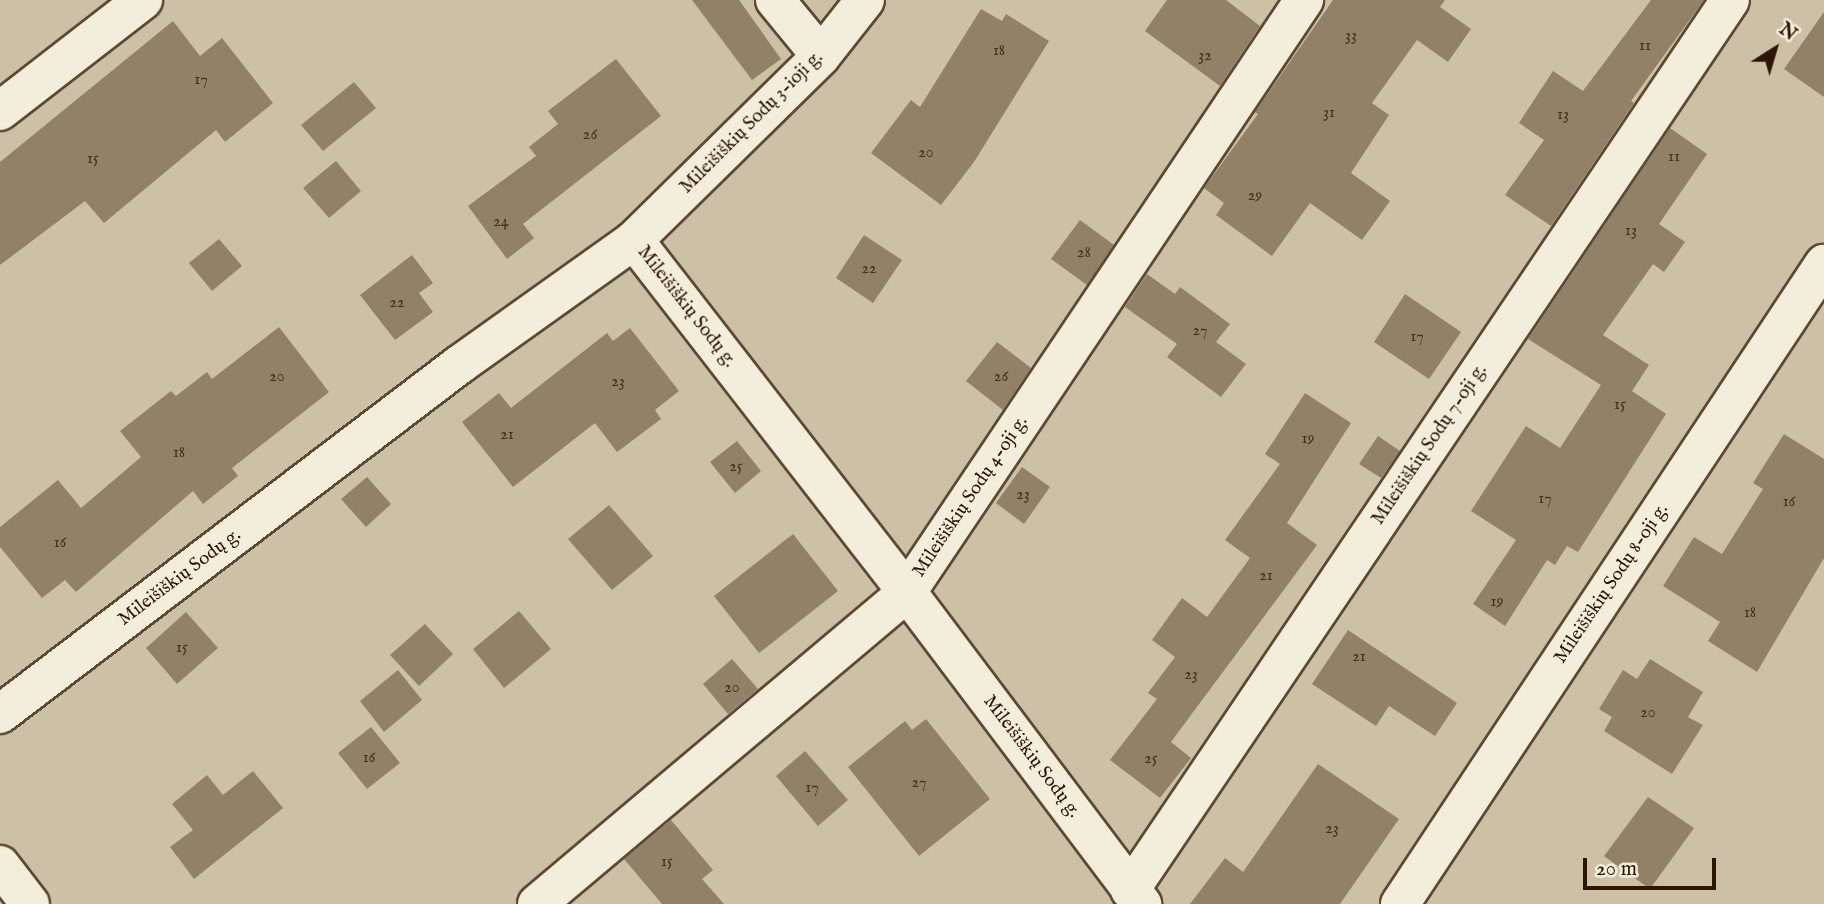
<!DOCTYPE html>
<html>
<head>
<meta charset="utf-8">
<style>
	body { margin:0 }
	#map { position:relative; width:1824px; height:904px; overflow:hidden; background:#ece4c9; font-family:"IM FELL English",serif }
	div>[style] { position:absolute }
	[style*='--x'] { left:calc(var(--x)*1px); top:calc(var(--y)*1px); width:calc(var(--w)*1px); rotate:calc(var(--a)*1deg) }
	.green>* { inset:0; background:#ccc1a7 }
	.building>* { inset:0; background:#918169 }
	.roads { filter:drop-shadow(2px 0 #5e4933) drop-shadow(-2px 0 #5e4933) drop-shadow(0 2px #5e4933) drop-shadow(0 -2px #5e4933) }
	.street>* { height:38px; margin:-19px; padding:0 19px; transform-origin:19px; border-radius:19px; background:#f3eddc }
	span { translate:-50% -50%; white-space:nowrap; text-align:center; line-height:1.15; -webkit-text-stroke:5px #f3eddc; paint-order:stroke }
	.number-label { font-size:16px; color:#48301b }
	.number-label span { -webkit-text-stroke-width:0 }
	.street-label { font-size:19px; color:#2f1501 }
	.north { position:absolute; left:1740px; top:14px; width:70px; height:70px; -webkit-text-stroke:5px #f3eddc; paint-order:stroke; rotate:37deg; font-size:19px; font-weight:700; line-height:28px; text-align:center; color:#2f1501 }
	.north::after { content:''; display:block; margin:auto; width:24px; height:32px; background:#2f1501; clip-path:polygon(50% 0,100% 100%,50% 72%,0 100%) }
	.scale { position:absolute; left:1583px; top:858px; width:133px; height:32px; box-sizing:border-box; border:4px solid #2f1501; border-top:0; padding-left:9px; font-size:21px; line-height:24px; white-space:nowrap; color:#2f1501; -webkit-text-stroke:5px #f3eddc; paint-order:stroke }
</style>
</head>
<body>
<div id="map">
	<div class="green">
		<div style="clip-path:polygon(0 0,1824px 0,1824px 904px,0 904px)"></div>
	</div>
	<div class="building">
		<div style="clip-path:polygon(692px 0,739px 0,781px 59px,752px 80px)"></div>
		<div style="clip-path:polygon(1167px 0,1226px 0,1260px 26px,1220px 86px,1145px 31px)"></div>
		<div style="clip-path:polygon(1333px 0,1445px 0,1440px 7px,1471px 29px,1448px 62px,1417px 40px,1372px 103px,1389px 115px,1351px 173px,1390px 201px,1362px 240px,1310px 203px,1272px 256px,1216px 215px,1224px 203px,1204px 188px,1258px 114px,1255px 112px)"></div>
		<div style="clip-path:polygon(1651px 0,1704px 0,1631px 101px,1634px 103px,1551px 226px,1505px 195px,1544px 140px,1519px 123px,1553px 71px,1583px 91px)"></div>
		<div style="clip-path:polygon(981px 9px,1002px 21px,1006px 14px,1049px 41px,974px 162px,941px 205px,871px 153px,911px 100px,920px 107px)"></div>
		<div style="clip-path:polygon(1824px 12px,1824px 97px,1784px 69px)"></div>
		<div style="clip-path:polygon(173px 21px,200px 56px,222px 38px,273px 103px,225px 142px,216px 130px,104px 223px,85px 201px,0 265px,0 162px)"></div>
		<div style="clip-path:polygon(616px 59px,661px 116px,523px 224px,534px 238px,507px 259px,468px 206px,536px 156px,529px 147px,558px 124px,548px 111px)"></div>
		<div style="clip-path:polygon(354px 82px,376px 108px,323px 151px,301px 125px)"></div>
		<div style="clip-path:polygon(1670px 128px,1707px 154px,1659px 224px,1685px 242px,1664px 272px,1653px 264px,1603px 335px,1649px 365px,1632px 391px,1666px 414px,1578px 552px,1567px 546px,1555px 565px,1547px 560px,1505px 626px,1473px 604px,1516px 540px,1471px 511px,1526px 426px,1560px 448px,1601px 385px,1528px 339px)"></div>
		<div style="clip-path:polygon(336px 161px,361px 191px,329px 218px,303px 188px)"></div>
		<div style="clip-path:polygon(1080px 220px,1114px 245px,1087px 285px,1051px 259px)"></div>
		<div style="clip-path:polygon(864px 235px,902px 260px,873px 303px,836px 278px)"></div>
		<div style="clip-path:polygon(219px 239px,242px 266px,212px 291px,189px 263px)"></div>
		<div style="clip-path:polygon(412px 255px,433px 283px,419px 293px,433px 312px,395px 340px,360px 295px)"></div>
		<div style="clip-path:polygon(1147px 274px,1175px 294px,1180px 287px,1230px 324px,1216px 342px,1246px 364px,1221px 397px,1167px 357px,1177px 344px,1125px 307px)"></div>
		<div style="clip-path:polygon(1405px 294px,1461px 332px,1429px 379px,1374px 342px)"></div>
		<div style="clip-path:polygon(279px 327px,329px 392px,232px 468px,238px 476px,203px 504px,193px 491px,76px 592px,65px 580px,42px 598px,0 547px,0 527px,58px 480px,81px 508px,141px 457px,120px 431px,171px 391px,176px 396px,207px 372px,212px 379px)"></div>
		<div style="clip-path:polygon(630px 328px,679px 391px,655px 410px,661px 419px,617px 452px,595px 423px,513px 487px,462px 422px,499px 393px,511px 408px,607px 333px,613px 341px)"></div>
		<div style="clip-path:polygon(997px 342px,1031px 368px,1003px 410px,966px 381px)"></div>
		<div style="clip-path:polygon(1305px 393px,1351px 423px,1287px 523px,1317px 545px,1171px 742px,1191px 758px,1160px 798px,1110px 760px,1157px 699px,1148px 693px,1175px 657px,1152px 640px,1182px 598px,1207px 617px,1250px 558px,1225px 540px,1280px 464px,1265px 454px)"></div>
		<div style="clip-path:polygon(1784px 434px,1824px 459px,1824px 558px,1757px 672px,1708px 641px,1720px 622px,1663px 586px,1694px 537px,1722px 554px,1763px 489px,1753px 483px)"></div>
		<div style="clip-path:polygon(1378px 436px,1400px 451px,1381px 478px,1359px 464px)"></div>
		<div style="clip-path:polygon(737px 441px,761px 471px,735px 493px,710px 462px)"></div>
		<div style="clip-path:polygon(1022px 467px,1050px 487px,1024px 524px,996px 503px)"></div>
		<div style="clip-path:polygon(367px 477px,391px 504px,366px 527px,341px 499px)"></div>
		<div style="clip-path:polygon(609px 505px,653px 556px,612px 590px,568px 539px)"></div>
		<div style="clip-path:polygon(793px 534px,838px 591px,759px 653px,714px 596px)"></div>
		<div style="clip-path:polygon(519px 611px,551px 649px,504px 688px,473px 649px)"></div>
		<div style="clip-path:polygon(186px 612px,218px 648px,177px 684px,146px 648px)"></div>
		<div style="clip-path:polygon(425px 624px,453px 654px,419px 686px,390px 655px)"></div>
		<div style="clip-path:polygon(1348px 630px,1457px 703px,1435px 736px,1389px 706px,1376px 726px,1312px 684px)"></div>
		<div style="clip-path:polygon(732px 659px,758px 689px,728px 714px,703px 684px)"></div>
		<div style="clip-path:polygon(1650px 659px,1703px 692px,1688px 717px,1703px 725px,1672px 774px,1604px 731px,1612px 717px,1599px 709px,1623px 670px,1637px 679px)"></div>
		<div style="clip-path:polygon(398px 670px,422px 700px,384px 732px,360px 701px)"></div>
		<div style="clip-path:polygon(926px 719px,990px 799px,919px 856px,848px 767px,905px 721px,912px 730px)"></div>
		<div style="clip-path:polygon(371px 727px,400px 763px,367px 789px,338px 753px)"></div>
		<div style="clip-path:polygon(805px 751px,848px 800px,818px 826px,776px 776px)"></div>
		<div style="clip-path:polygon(1318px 764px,1399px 819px,1340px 904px,1190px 904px,1225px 858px,1243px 872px)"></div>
		<div style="clip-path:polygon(253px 771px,283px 808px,194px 879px,170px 847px,193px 830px,172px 804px,207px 775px,223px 795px)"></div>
		<div style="clip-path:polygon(1648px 797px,1694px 828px,1650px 889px,1604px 856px)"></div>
		<div style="clip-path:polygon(671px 820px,713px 870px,702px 879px,724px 904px,662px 904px,624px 859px)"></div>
	</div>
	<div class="roads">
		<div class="street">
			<div style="--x:775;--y:0;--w:72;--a:50.6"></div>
			<div style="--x:0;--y:111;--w:181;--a:-37.8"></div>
			<div style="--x:634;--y:240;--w:262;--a:-44.5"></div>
			<div style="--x:821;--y:56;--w:71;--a:-51.8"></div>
			<div style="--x:0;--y:714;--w:577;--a:-37.25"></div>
			<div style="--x:459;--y:365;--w:215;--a:-35.5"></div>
			<div style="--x:634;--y:240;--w:445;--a:52.2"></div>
			<div style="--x:907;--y:592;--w:391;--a:53"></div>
			<div style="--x:0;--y:865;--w:49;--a:52.4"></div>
			<div style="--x:1130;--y:890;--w:1073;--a:-56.01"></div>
			<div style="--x:537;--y:904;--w:484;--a:-40.1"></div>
			<div style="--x:907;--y:592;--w:713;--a:-56.15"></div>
			<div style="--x:1400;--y:904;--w:768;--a:-56.48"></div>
		</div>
	</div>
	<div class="number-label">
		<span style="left:1351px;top:36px">33</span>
		<span style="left:1645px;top:46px">11</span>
		<span style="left:999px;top:51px">18</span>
		<span style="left:1205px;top:56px">32</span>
		<span style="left:201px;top:80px">17</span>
		<span style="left:1329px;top:113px">31</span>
		<span style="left:1563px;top:115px">13</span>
		<span style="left:590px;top:135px">26</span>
		<span style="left:926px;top:153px">20</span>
		<span style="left:1674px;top:157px">11</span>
		<span style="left:93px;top:159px">15</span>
		<span style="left:1255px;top:196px">29</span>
		<span style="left:501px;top:222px">24</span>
		<span style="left:1631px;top:231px">13</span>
		<span style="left:1084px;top:253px">28</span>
		<span style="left:869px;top:269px">22</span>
		<span style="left:397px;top:303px">22</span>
		<span style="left:1200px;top:331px">27</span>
		<span style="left:1417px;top:337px">17</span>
		<span style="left:277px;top:377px">20</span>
		<span style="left:1001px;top:377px">26</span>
		<span style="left:618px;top:382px">23</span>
		<span style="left:1620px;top:405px">15</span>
		<span style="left:507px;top:435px">21</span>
		<span style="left:1308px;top:439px">19</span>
		<span style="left:179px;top:453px">18</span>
		<span style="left:736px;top:467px">25</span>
		<span style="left:1023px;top:495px">23</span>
		<span style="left:1545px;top:499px">17</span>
		<span style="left:1789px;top:502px">16</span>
		<span style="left:60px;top:543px">16</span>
		<span style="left:1266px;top:576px">21</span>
		<span style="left:1497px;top:602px">19</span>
		<span style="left:1750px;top:613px">18</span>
		<span style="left:182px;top:648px">15</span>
		<span style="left:1359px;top:657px">21</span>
		<span style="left:1191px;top:675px">23</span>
		<span style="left:732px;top:688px">20</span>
		<span style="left:1648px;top:713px">20</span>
		<span style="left:369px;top:758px">16</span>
		<span style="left:1151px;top:759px">25</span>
		<span style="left:919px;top:783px">27</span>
		<span style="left:812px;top:788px">17</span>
		<span style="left:1332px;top:829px">23</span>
		<span style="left:667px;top:862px">15</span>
	</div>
	<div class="street-label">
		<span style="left:752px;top:123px;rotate:-45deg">Mileišiškių Sodų 3-ioji g.</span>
		<span style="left:686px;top:307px;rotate:52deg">Mileišiškių Sodų g.</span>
		<span style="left:1430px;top:445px;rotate:-56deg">Mileišiškių Sodų 7-oji g.</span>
		<span style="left:971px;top:497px;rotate:-56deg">Mileišiškių Sodų 4-oji g.</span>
		<span style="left:180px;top:578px;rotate:-37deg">Mileišiškių Sodų g.</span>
		<span style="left:1612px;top:584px;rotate:-56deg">Mileišiškių Sodų 8-oji g.</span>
		<span style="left:1031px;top:757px;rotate:53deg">Mileišiškių Sodų g.</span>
	</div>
	<div class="north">N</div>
	<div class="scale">20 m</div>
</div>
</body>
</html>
